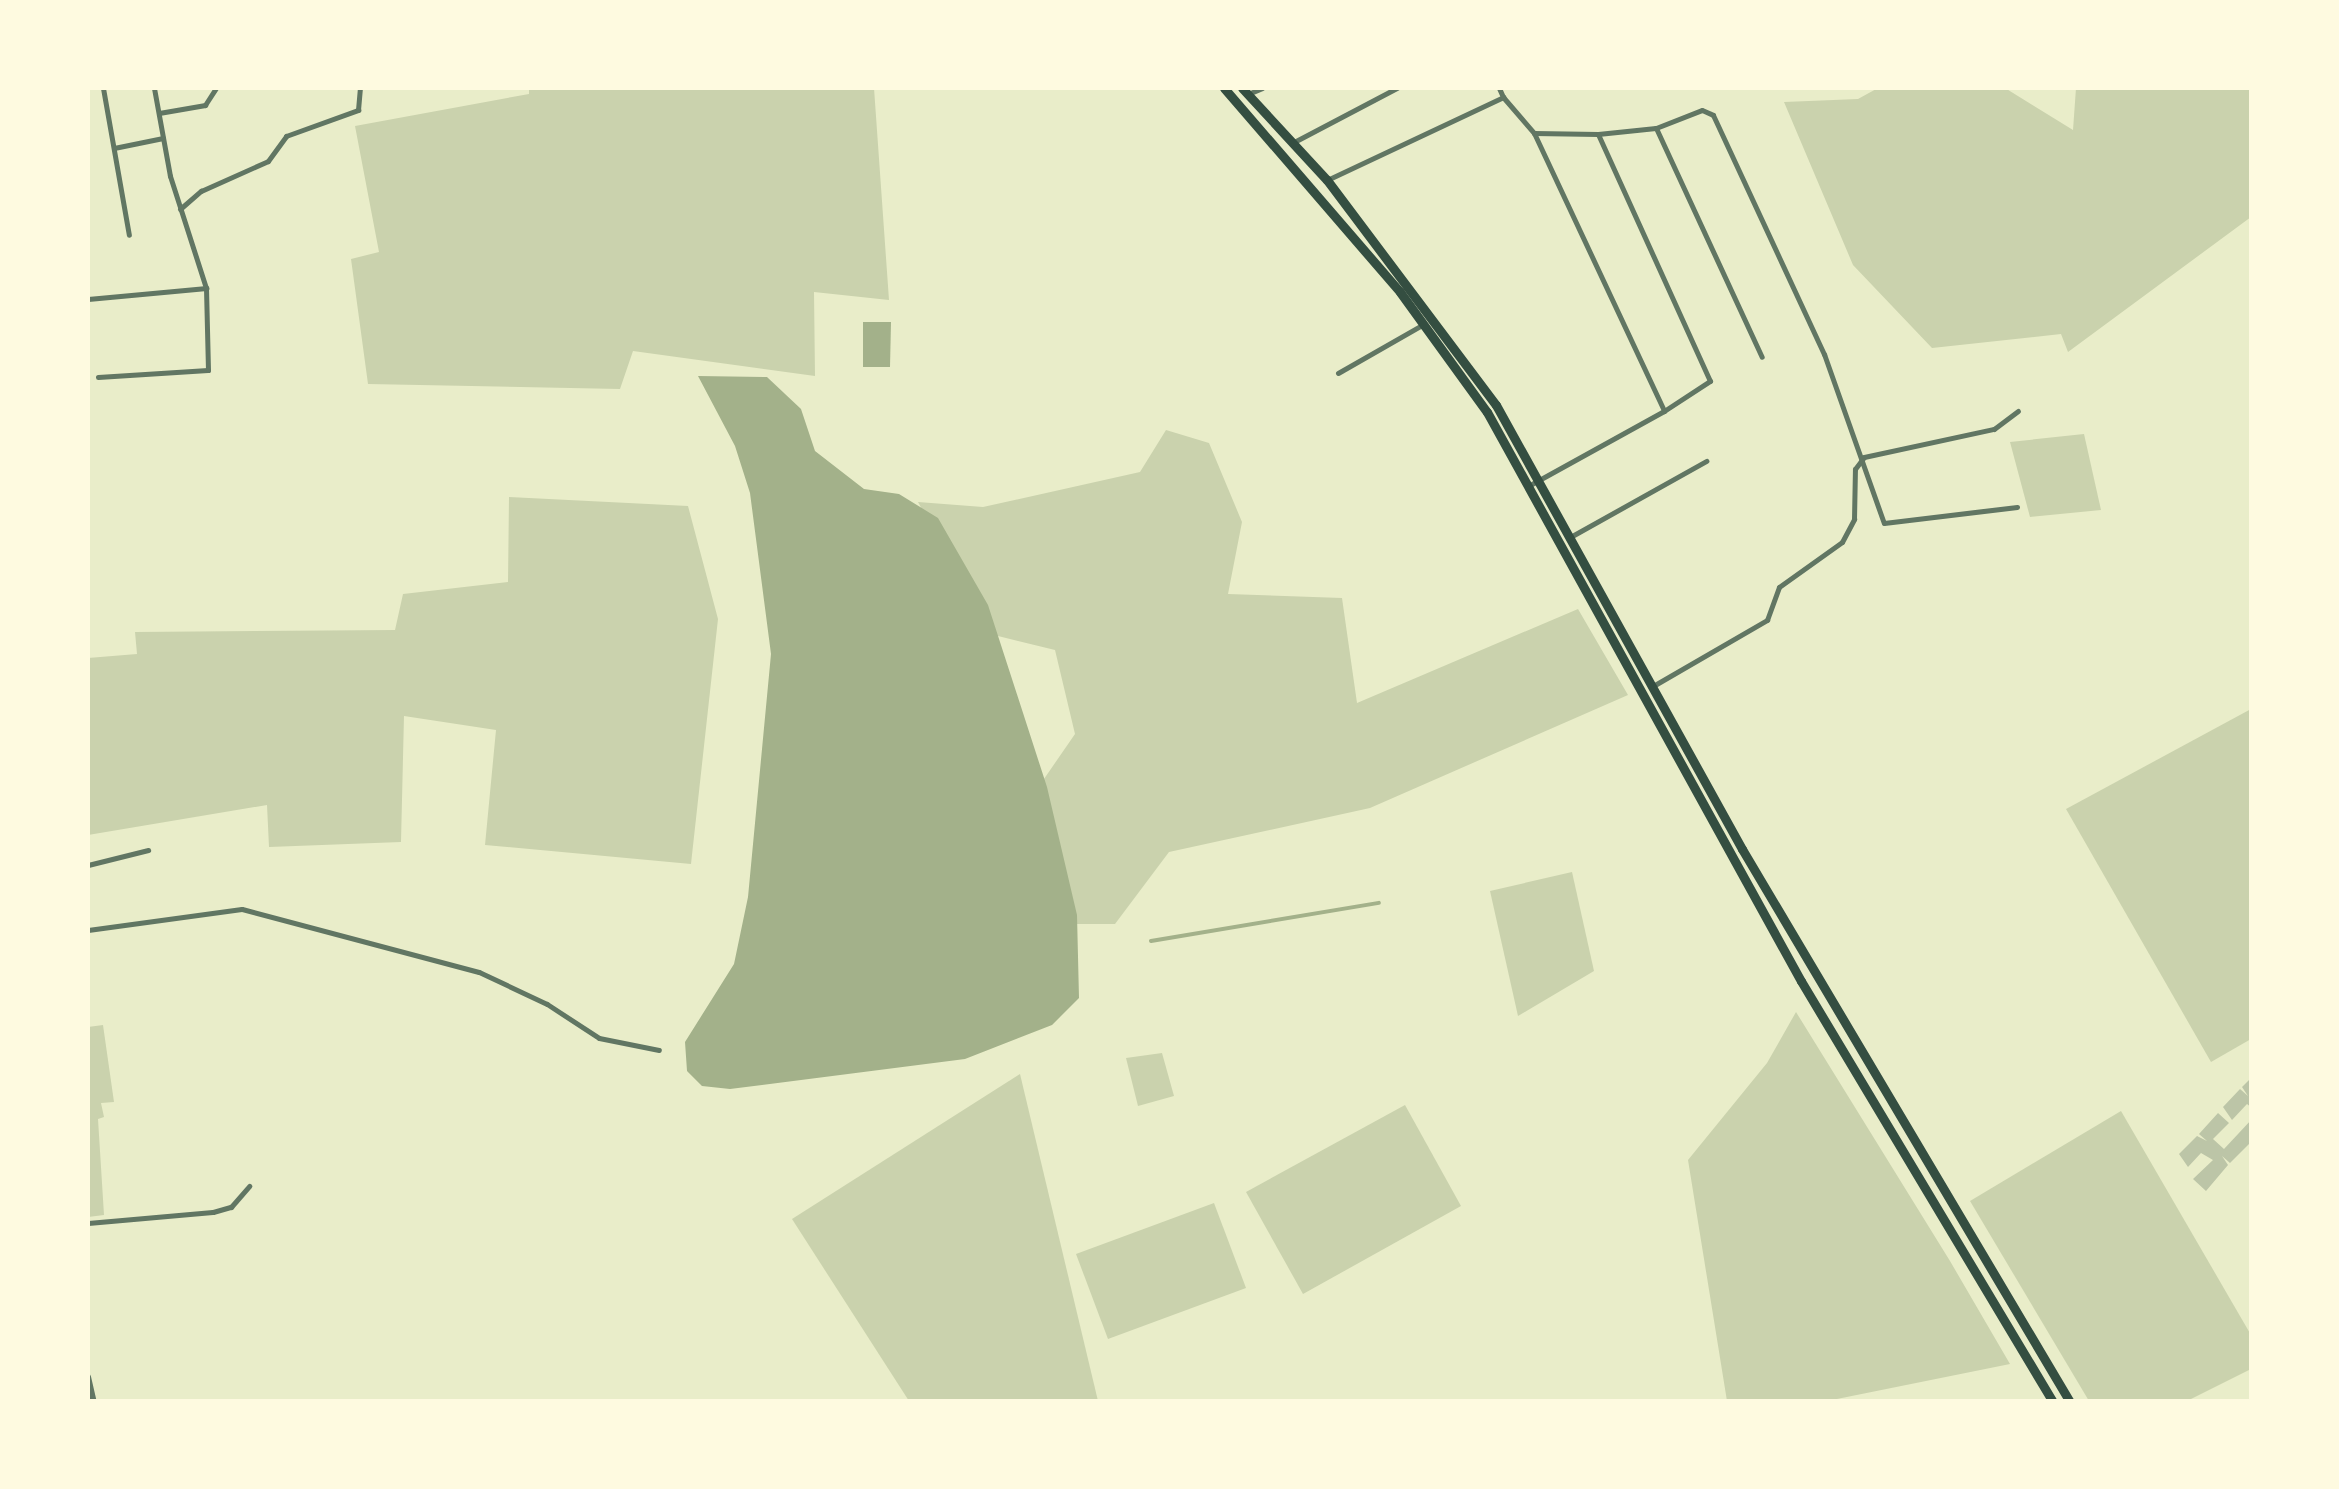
<!DOCTYPE html>
<html>
<head>
<meta charset="utf-8">
<style>
	body { margin:0 }
	#map { position:relative; width:2339px; height:1489px; overflow:hidden; background:#e9edc9; font-family:Quicksand,sans-serif }
	div>[style] { position:absolute }
	[style*='--x'] { left:calc(var(--x)*1px); top:calc(var(--y)*1px); width:calc(var(--w)*1px); rotate:calc(var(--a)*1deg) }
	.green>* { inset:0; background:#cad2ad }
	.water>* { inset:0; background:#a3b18a }
	.stream>* { height:4px; margin:-2px; padding:0 2px; transform-origin:2px; border-radius:2px; background:#a3b18a }
	.building>* { inset:0; background:#bcc5a7 }
	.minor>* { height:5px; margin:-2.5px; padding:0 2.5px; transform-origin:2.5px; border-radius:2.5px; background:#617663 }
	.tertiary>* { height:6px; margin:-3px; padding:0 3px; transform-origin:3px; border-radius:3px; background:#617663 }
	.primary>* { height:9px; margin:-4.5px; padding:0 4.5px; transform-origin:4.5px; border-radius:4.5px; background:#344e41 }
	span { translate:-50% -50%; white-space:nowrap; text-align:center; line-height:1.15; -webkit-text-stroke:10px #fefae0; paint-order:stroke }
	.frame { position:absolute; inset:0; border:90px solid #fefae0; pointer-events:none }
</style>
</head>
<body>
<div id="map">
	<div class="green">
		<div style="clip-path:polygon(529px 88px,874px 88px,889px 300px,814px 292px,815px 376px,633px 351px,620px 389px,368px 384px,351px 259px,379px 252px,355px 126px,529px 94px)"></div>
		<div style="clip-path:polygon(1878px 88px,2005px 88px,2073px 130px,2076px 88px,2251px 88px,2251px 217px,2068px 352px,2061px 334px,1932px 348px,1853px 265px,1784px 102px,1858px 99px)"></div>
		<div style="clip-path:polygon(1166px 430px,1209px 443px,1242px 522px,1228px 594px,1342px 598px,1357px 703px,1578px 609px,1628px 695px,1370px 808px,1169px 852px,1115px 924px,1059px 924px,1015px 821px,1075px 734px,1055px 650px,990px 634px,918px 502px,983px 507px,1140px 472px)"></div>
		<div style="clip-path:polygon(2084px 434px,2101px 510px,2030px 517px,2010px 442px)"></div>
		<div style="clip-path:polygon(509px 497px,688px 506px,718px 619px,691px 864px,485px 845px,496px 730px,404px 716px,401px 842px,269px 847px,267px 805px,88px 835px,88px 658px,137px 654px,135px 632px,395px 630px,403px 594px,508px 582px)"></div>
		<div style="clip-path:polygon(2251px 709px,2251px 1039px,2211px 1062px,2066px 809px)"></div>
		<div style="clip-path:polygon(1572px 872px,1594px 971px,1518px 1016px,1490px 891px)"></div>
		<div style="clip-path:polygon(1796px 1012px,1950px 1261px,2010px 1364px,1827px 1401px,1727px 1401px,1688px 1160px,1767px 1063px)"></div>
		<div style="clip-path:polygon(103px 1025px,114px 1102px,101px 1103px,104px 1117px,98px 1119px,104px 1215px,88px 1217px,88px 1027px)"></div>
		<div style="clip-path:polygon(1162px 1053px,1174px 1096px,1138px 1106px,1126px 1058px)"></div>
		<div style="clip-path:polygon(1020px 1074px,1098px 1401px,909px 1401px,792px 1219px)"></div>
		<div style="clip-path:polygon(1405px 1105px,1461px 1206px,1303px 1294px,1246px 1192px)"></div>
		<div style="clip-path:polygon(2121px 1111px,2251px 1335px,2251px 1369px,2187px 1401px,2089px 1401px,1970px 1201px)"></div>
		<div style="clip-path:polygon(1214px 1203px,1246px 1288px,1108px 1339px,1076px 1254px)"></div>
	</div>
	<div class="water">
		<div style="clip-path:polygon(863px 322px,891px 322px,890px 367px,863px 367px)"></div>
		<div style="clip-path:polygon(698px 376px,767px 377px,801px 409px,815px 451px,864px 489px,899px 494px,938px 518px,988px 605px,1047px 787px,1077px 915px,1079px 998px,1052px 1025px,965px 1059px,730px 1089px,702px 1086px,687px 1071px,685px 1042px,734px 964px,748px 897px,771px 654px,750px 493px,735px 446px)"></div>
	</div>
	<div class="stream">
		<div style="--x:1151;--y:941;--w:231;--a:-9.5"></div>
	</div>
	<div class="building">
		<div style="clip-path:polygon(2252px 1077px,2252px 1108px,2247px 1104px,2232px 1120px,2223px 1107px,2240px 1089px,2248px 1096px,2242px 1087px)"></div>
		<div style="clip-path:polygon(2218px 1113px,2229px 1123px,2213px 1139px,2224px 1149px,2252px 1119px,2252px 1141px,2230px 1163px,2222px 1156px,2228px 1165px,2206px 1191px,2193px 1179px,2213px 1160px,2201px 1153px,2188px 1167px,2179px 1154px,2197px 1136px,2207px 1141px,2199px 1134px)"></div>
	</div>
	<div class="minor">
		<div style="--x:103;--y:88;--w:149;--a:80"></div>
		<div style="--x:1248;--y:94;--w:15;--a:-23"></div>
		<div style="--x:1503;--y:97;--w:48;--a:49.3"></div>
		<div style="--x:1534;--y:133;--w:64;--a:0.9"></div>
		<div style="--x:1598;--y:134;--w:58;--a:-5.9"></div>
		<div style="--x:1656;--y:128;--w:49;--a:-21.4"></div>
		<div style="--x:1702;--y:110;--w:12;--a:24"></div>
		<div style="--x:1713;--y:115;--w:264;--a:65.1"></div>
		<div style="--x:1824;--y:354;--w:179;--a:70.5"></div>
		<div style="--x:1884;--y:523;--w:134;--a:-6.9"></div>
		<div style="--x:159;--y:113;--w:47;--a:-9.9"></div>
		<div style="--x:205;--y:105;--w:20;--a:-57"></div>
		<div style="--x:1656;--y:128;--w:252;--a:65.2"></div>
		<div style="--x:1534;--y:133;--w:307;--a:64.9"></div>
		<div style="--x:1664;--y:411;--w:55;--a:-33.1"></div>
		<div style="--x:1710;--y:381;--w:271;--a:-114.4"></div>
		<div style="--x:1294;--y:142;--w:116;--a:-27.7"></div>
		<div style="--x:114;--y:148;--w:50;--a:-11.5"></div>
		<div style="--x:1327;--y:180;--w:195;--a:-25.2"></div>
		<div style="--x:1503;--y:97;--w:10;--a:-114"></div>
		<div style="--x:180;--y:209;--w:28;--a:-41"></div>
		<div style="--x:201;--y:191;--w:73;--a:-24.1"></div>
		<div style="--x:268;--y:161;--w:31;--a:-54"></div>
		<div style="--x:286;--y:136;--w:77;--a:-19.9"></div>
		<div style="--x:358;--y:110;--w:22;--a:-85"></div>
		<div style="--x:88;--y:299;--w:119;--a:-5.3"></div>
		<div style="--x:1338;--y:373;--w:99;--a:-29.7"></div>
		<div style="--x:98;--y:377;--w:110;--a:-3.6"></div>
		<div style="--x:208;--y:370;--w:82;--a:-91.4"></div>
		<div style="--x:206;--y:288;--w:118;--a:-107.8"></div>
		<div style="--x:170;--y:176;--w:89;--a:-100.3"></div>
		<div style="--x:1530;--y:485;--w:153;--a:-28.9"></div>
		<div style="--x:1572;--y:536;--w:154;--a:-29.2"></div>
		<div style="--x:1653;--y:686;--w:132;--a:-30.1"></div>
		<div style="--x:1767;--y:620;--w:35;--a:-70"></div>
		<div style="--x:1779;--y:587;--w:77;--a:-35.5"></div>
		<div style="--x:1842;--y:542;--w:26;--a:-62"></div>
		<div style="--x:1854;--y:519;--w:50;--a:-88.9"></div>
		<div style="--x:1855;--y:469;--w:15;--a:-53"></div>
		<div style="--x:1864;--y:457;--w:133;--a:-12.2"></div>
		<div style="--x:1994;--y:429;--w:30;--a:-37"></div>
		<div style="--x:88;--y:865;--w:62;--a:-14"></div>
		<div style="--x:88;--y:930;--w:155;--a:-7.8"></div>
		<div style="--x:242;--y:909;--w:245;--a:14.9"></div>
		<div style="--x:479;--y:972;--w:75;--a:25.2"></div>
		<div style="--x:547;--y:1004;--w:62;--a:33.2"></div>
		<div style="--x:599;--y:1038;--w:61;--a:11.3"></div>
		<div style="--x:88;--y:1223;--w:125;--a:-5"></div>
		<div style="--x:213;--y:1212;--w:19;--a:-16"></div>
		<div style="--x:231;--y:1207;--w:28;--a:-49"></div>
	</div>
	<div class="tertiary">
		<div style="--x:88;--y:1377;--w:26;--a:77"></div>
	</div>
	<div class="primary">
		<div style="--x:1224;--y:88;--w:269;--a:49.2"></div>
		<div style="--x:1400;--y:292;--w:148;--a:54.1"></div>
		<div style="--x:1487;--y:412;--w:650;--a:61.11"></div>
		<div style="--x:1801;--y:981;--w:491;--a:59.1"></div>
		<div style="--x:1242;--y:88;--w:125;--a:47.3"></div>
		<div style="--x:1327;--y:180;--w:281;--a:53.1"></div>
		<div style="--x:1496;--y:405;--w:508;--a:61.01"></div>
		<div style="--x:1742;--y:849;--w:643;--a:59.33"></div>
	</div>
	<div class="frame"></div>
</div>
</body>
</html>
